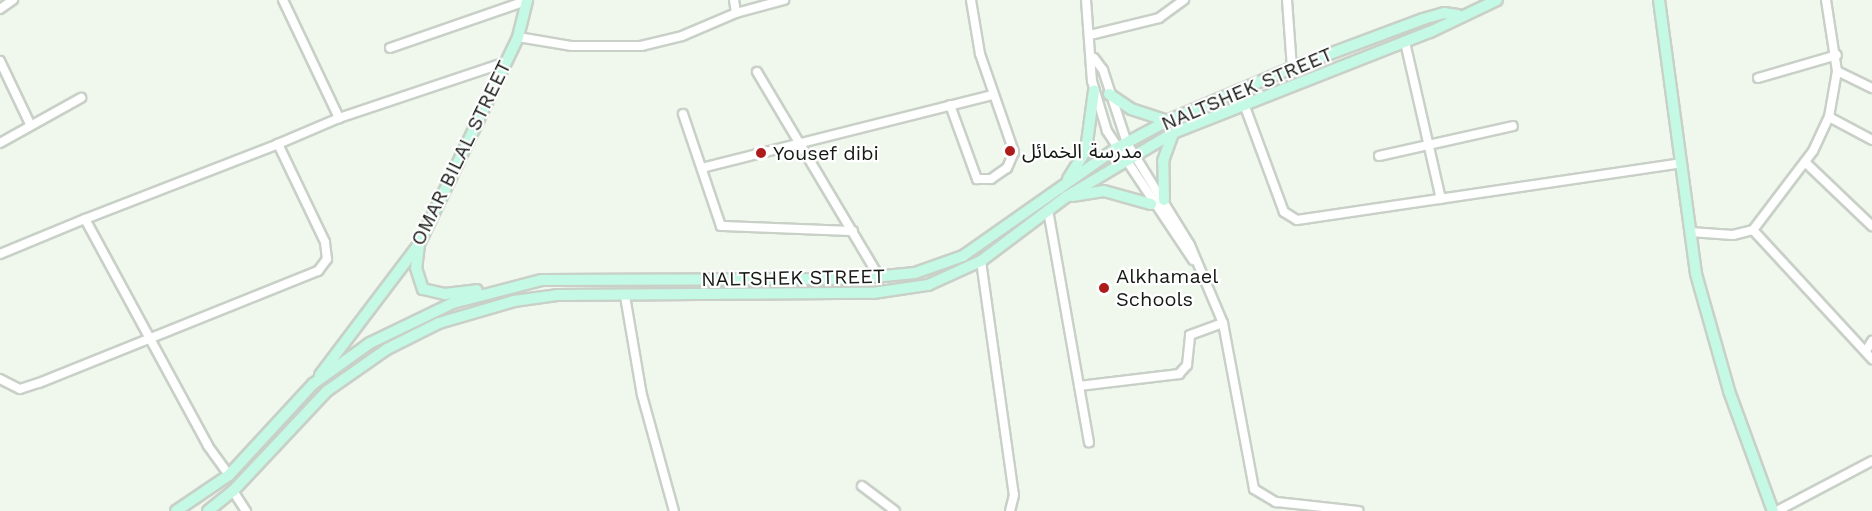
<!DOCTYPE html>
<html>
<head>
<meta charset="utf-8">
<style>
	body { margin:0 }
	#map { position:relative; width:1872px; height:511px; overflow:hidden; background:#f0f8ee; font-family:"Work Sans","Noto Sans Arabic",sans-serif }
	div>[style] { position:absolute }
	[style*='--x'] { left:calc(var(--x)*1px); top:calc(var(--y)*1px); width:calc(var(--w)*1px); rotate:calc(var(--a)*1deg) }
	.roads { filter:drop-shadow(2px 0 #c8d0c7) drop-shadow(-2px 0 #c8d0c7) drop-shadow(0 2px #c8d0c7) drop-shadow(0 -2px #c8d0c7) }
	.street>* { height:8px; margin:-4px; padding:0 4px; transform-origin:4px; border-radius:4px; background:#fff }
	.secondary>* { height:10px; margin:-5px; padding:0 5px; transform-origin:5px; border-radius:5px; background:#c4f9e5 }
	.dots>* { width:16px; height:16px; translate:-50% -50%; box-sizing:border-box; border:3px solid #fff; border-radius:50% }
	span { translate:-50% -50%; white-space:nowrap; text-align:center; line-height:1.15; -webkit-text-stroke:4.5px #fff; paint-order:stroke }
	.street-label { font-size:20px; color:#161916 }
	.poi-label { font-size:20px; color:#161916 }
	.left { translate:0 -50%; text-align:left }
</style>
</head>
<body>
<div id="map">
	<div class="roads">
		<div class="street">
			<div style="--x:283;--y:0;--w:131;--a:64.6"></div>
			<div style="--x:339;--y:118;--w:176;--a:-18.5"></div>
			<div style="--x:734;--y:0;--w:13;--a:81"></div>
			<div style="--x:1086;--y:0;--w:81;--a:85.8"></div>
			<div style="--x:1092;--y:81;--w:52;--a:73.3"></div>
			<div style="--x:1107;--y:131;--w:155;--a:56.3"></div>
			<div style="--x:1287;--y:0;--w:68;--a:85.8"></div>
			<div style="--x:0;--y:9;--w:16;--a:-35"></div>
			<div style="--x:1090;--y:35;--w:71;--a:-13.8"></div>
			<div style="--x:1159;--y:18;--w:31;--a:-36"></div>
			<div style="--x:518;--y:37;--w:55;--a:9.5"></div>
			<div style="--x:572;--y:46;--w:69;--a:0"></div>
			<div style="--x:641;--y:46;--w:42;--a:-13.7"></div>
			<div style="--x:682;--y:36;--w:59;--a:-23.1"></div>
			<div style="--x:736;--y:13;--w:50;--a:-15.2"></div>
			<div style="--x:1405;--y:42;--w:161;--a:77.1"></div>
			<div style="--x:390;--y:48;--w:144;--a:-19.1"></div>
			<div style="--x:1094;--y:58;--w:15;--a:53"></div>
			<div style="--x:1103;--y:70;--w:77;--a:71.8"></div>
			<div style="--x:1127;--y:143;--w:120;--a:58.3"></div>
			<div style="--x:1190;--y:245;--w:85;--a:67.1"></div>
			<div style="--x:1223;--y:323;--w:169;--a:79.4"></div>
			<div style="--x:1254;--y:489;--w:26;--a:31"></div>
			<div style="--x:1276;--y:502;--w:83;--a:6.2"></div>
			<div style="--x:0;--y:61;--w:70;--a:64.5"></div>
			<div style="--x:1837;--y:71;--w:39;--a:26"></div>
			<div style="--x:757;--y:72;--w:240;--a:59.2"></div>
			<div style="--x:1758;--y:78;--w:82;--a:-16.2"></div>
			<div style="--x:1244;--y:104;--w:115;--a:69.7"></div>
			<div style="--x:1284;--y:212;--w:15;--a:32"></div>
			<div style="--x:1297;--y:220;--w:388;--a:-8.4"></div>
			<div style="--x:950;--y:105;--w:79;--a:70"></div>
			<div style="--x:977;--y:179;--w:14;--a:0"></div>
			<div style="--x:991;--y:179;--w:19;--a:-35"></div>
			<div style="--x:1007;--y:168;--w:17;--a:-66"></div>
			<div style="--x:1014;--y:152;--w:104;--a:-109.1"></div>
			<div style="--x:980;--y:54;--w:55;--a:-99.5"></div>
			<div style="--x:683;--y:114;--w:118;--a:71.3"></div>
			<div style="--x:721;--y:226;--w:132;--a:2.2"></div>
			<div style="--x:1829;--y:117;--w:49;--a:28.1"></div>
			<div style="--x:0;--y:143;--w:93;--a:-29.1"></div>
			<div style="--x:1379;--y:156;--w:137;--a:-12.6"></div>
			<div style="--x:1805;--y:162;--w:93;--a:43.7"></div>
			<div style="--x:702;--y:168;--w:300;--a:-14.1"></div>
			<div style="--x:1048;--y:210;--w:236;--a:80"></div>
			<div style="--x:85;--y:219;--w:207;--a:-21.2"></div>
			<div style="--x:1753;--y:230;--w:176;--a:47.3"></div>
			<div style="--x:1690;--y:232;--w:43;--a:4"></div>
			<div style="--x:1733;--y:235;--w:21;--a:-14"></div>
			<div style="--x:1753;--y:230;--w:99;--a:-52.8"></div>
			<div style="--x:1813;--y:151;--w:38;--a:-65"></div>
			<div style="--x:1829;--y:117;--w:47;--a:-80.1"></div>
			<div style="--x:1837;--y:71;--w:72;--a:-98.8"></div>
			<div style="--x:0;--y:254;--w:92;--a:-22.4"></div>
			<div style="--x:85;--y:219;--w:258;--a:61.5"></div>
			<div style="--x:208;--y:446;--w:36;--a:54"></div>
			<div style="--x:981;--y:261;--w:236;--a:82"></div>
			<div style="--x:1014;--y:495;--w:16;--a:104"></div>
			<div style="--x:625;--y:296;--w:100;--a:80.3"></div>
			<div style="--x:642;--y:395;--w:120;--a:74.6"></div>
			<div style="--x:1866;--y:351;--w:12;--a:-59"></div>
			<div style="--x:0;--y:379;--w:22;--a:27"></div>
			<div style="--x:20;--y:389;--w:20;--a:-18"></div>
			<div style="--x:39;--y:383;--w:301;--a:-21.9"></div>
			<div style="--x:318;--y:271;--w:15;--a:-53"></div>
			<div style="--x:327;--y:259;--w:17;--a:-97"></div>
			<div style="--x:325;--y:242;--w:109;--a:-115.6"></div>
			<div style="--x:278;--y:144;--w:66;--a:-23.1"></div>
			<div style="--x:1079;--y:386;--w:101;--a:-6.8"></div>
			<div style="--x:1179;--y:374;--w:12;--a:-48"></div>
			<div style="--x:1187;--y:365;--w:30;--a:-84"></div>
			<div style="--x:1190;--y:335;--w:35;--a:-20"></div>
			<div style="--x:862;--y:486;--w:41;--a:37.1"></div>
			<div style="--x:233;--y:491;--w:24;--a:57"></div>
			<div style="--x:1777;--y:511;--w:107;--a:-27.8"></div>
		</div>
		<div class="secondary">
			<div style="--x:1659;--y:0;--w:276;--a:82.3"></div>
			<div style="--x:1696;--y:274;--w:122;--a:74.2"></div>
			<div style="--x:1729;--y:391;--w:128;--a:69.9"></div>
			<div style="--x:1109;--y:94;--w:27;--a:34"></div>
			<div style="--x:1131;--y:109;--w:38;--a:18"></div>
			<div style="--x:1068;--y:179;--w:34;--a:-58"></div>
			<div style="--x:1086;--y:150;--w:60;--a:-82.3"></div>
			<div style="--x:1072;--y:196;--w:32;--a:-9"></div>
			<div style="--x:1104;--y:191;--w:49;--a:15.5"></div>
			<div style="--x:1164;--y:200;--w:39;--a:-91"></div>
			<div style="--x:1163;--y:161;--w:30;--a:-70"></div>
			<div style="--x:419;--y:245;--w:23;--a:97"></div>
			<div style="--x:416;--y:268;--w:22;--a:72"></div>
			<div style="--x:423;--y:289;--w:23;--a:13"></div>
			<div style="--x:445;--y:294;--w:32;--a:-7"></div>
			<div style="--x:320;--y:375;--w:164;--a:-52.9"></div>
			<div style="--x:419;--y:244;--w:229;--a:-64.4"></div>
			<div style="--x:518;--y:37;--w:38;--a:-76"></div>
			<div style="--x:176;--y:511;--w:64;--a:-34.2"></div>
			<div style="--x:229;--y:475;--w:124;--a:-47.3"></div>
			<div style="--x:313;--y:384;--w:70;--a:-35.7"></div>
			<div style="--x:370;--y:343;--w:92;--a:-25.7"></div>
			<div style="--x:453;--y:303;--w:92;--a:-14.5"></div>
			<div style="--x:542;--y:280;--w:311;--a:-0.2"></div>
			<div style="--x:853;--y:279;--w:62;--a:-5.5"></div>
			<div style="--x:915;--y:273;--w:51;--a:-19.5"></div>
			<div style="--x:963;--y:256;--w:186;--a:-35.1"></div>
			<div style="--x:1115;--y:149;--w:59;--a:-28.3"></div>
			<div style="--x:1167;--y:121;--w:136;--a:-23"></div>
			<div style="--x:1292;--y:68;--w:140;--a:-20.5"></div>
			<div style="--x:1423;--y:19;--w:22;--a:-16"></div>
			<div style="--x:1444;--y:13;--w:14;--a:8"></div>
			<div style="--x:208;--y:511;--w:32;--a:-39"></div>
			<div style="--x:233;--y:491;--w:137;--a:-46.8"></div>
			<div style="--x:327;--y:391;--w:73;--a:-35"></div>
			<div style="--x:387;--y:349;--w:58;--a:-26.6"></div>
			<div style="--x:439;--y:323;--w:78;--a:-16.3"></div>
			<div style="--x:514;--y:301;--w:43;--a:-7.9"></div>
			<div style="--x:557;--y:295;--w:316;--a:-0.4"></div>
			<div style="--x:873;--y:293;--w:56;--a:-8.3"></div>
			<div style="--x:928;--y:285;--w:58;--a:-24.4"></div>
			<div style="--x:981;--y:261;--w:106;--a:-37"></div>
			<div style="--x:1066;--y:197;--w:125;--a:-30.9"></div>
			<div style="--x:1173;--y:133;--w:276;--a:-21.5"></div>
			<div style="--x:1430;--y:32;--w:74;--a:-25.5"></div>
		</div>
	</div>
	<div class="dots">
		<div style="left:1010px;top:151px;background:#ad1b1b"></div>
		<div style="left:761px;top:153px;background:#ad1b1b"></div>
		<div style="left:1104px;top:288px;background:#ad1b1b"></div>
	</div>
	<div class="street-label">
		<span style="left:1247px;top:89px;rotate:-23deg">NALTSHEK STREET</span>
		<span style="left:461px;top:153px;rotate:-64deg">OMAR BILAL STREET</span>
		<span style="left:793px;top:278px;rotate:-1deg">NALTSHEK STREET</span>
	</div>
	<div class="poi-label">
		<span class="left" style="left:1022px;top:151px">مدرسة الخمائل</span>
		<span class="left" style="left:773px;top:153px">Yousef dibi</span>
		<span class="left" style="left:1116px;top:288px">Alkhamael<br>Schools</span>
	</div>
</div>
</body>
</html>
